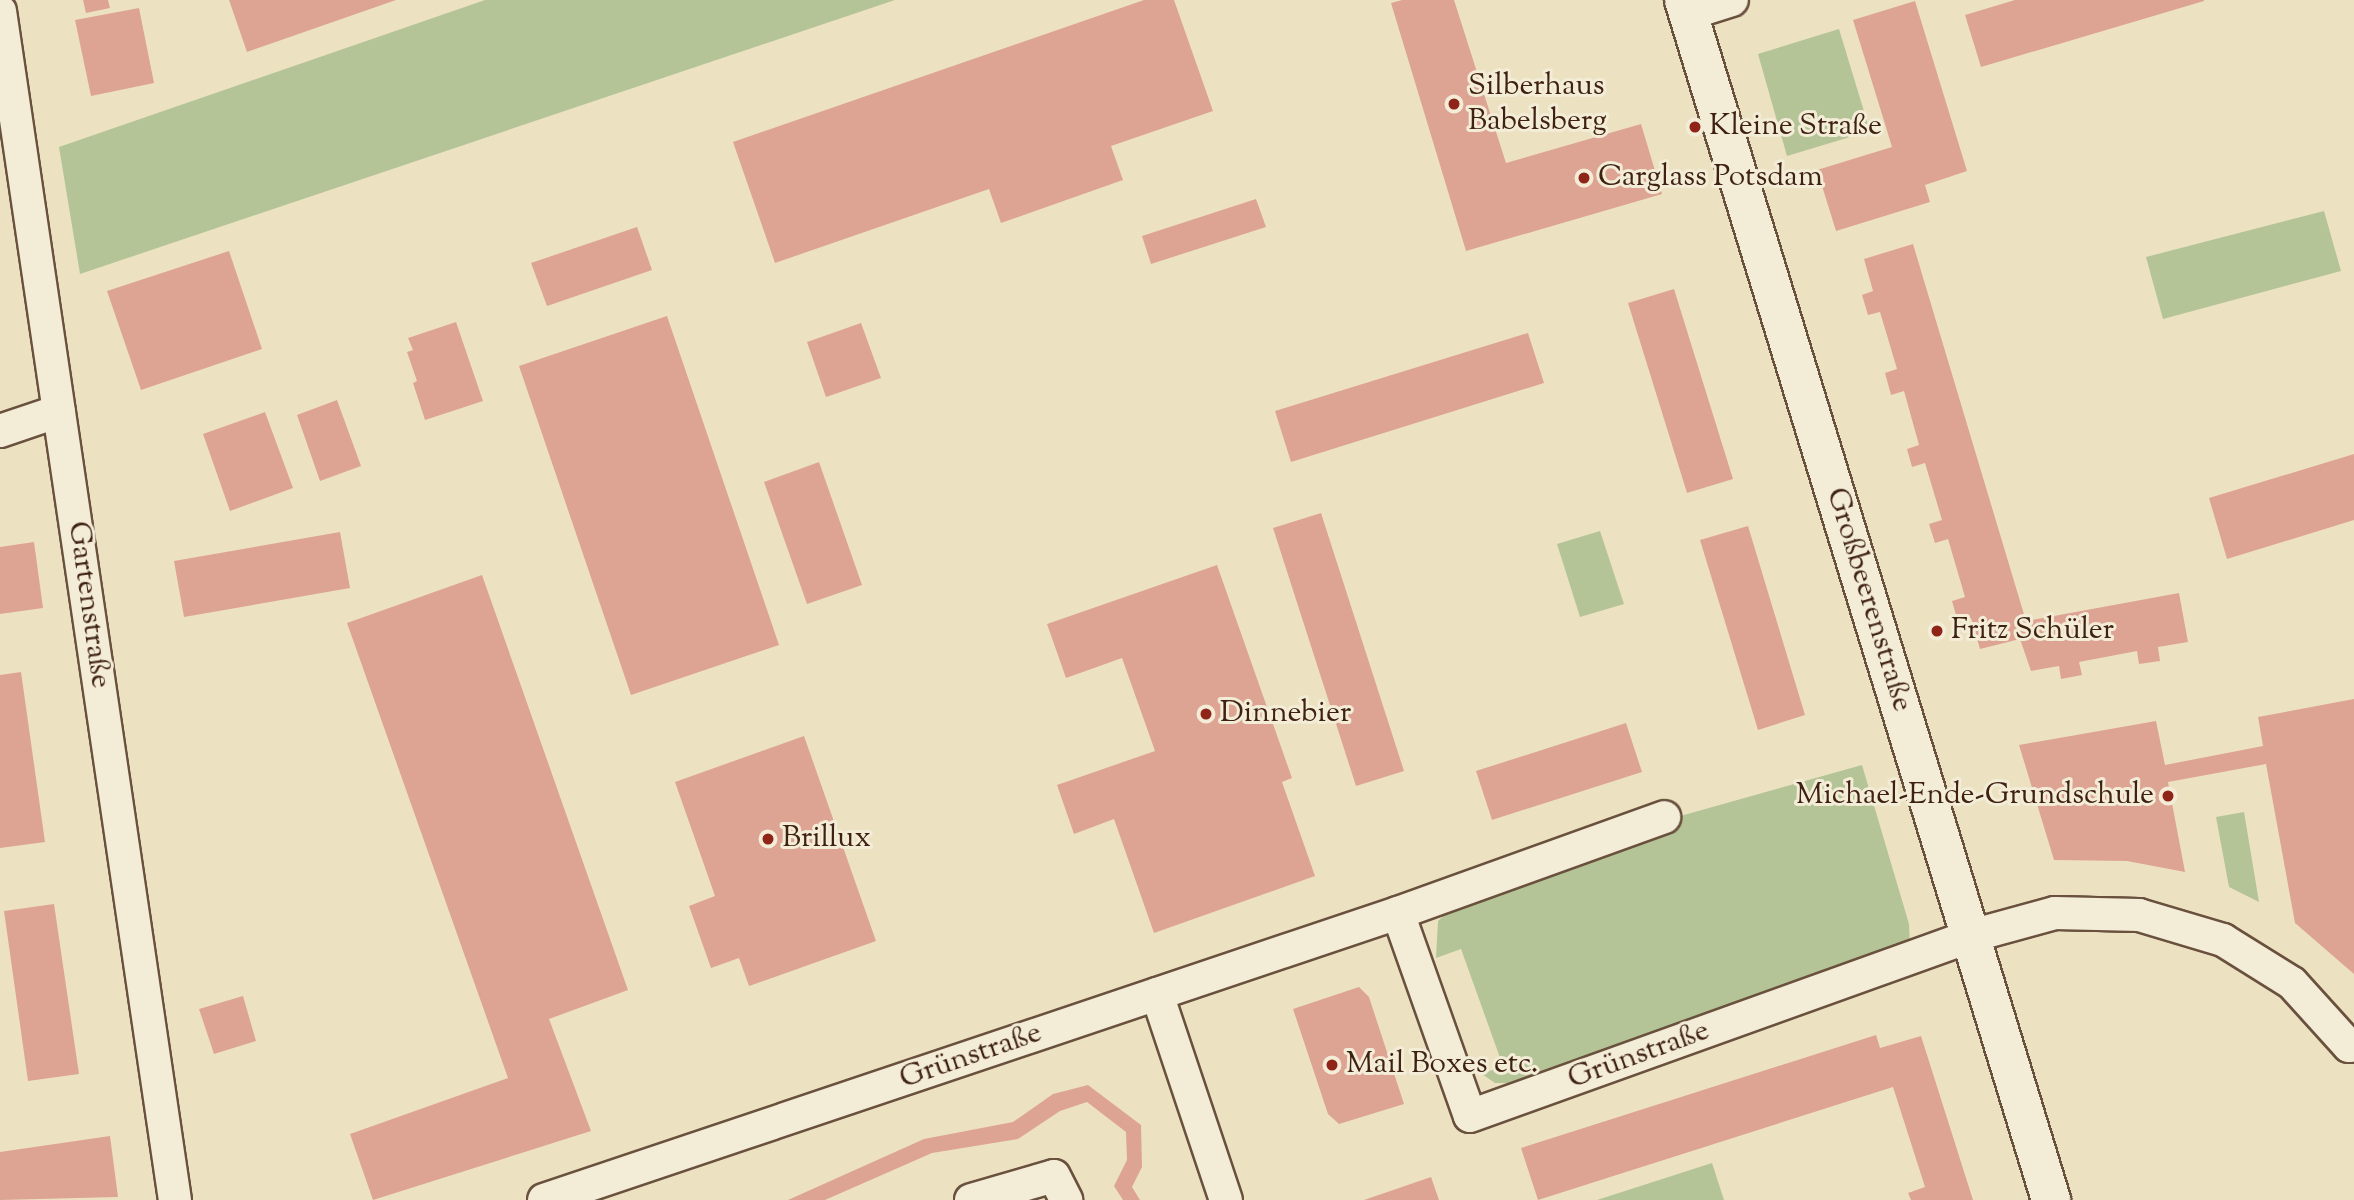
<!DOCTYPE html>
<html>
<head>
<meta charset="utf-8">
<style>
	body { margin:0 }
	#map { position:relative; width:2354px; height:1200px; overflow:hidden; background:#ece2c2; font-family:"Sorts Mill Goudy",serif }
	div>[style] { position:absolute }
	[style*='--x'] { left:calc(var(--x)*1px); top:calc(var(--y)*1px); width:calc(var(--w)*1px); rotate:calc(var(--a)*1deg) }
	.green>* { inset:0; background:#b4c496 }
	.building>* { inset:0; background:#dea493 }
	.roads { filter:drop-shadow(2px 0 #6a513e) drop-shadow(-2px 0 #6a513e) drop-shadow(0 2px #6a513e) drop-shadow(0 -2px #6a513e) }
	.minor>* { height:32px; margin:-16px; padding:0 16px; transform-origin:16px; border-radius:16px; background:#f3ecd7 }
	.tertiary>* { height:38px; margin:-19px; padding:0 19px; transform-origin:19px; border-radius:19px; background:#f3ecd7 }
	.dots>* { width:19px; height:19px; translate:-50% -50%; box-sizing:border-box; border:4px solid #f3ecd7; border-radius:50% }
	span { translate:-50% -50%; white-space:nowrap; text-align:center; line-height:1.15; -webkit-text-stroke:6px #f3ecd7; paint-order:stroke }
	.poi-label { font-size:30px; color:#3f2112 }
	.left { translate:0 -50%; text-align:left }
	.right { translate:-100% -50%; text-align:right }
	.street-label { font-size:30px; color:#3f2112 }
</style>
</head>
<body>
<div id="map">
	<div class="green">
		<div style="clip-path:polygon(485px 0,895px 0,80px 274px,59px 147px)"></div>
		<div style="clip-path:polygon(1839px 29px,1870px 131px,1787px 156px,1758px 54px)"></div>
		<div style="clip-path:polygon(2324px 211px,2341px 271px,2163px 319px,2146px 257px)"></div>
		<div style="clip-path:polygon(1600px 531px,1624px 604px,1580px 617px,1557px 544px)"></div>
		<div style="clip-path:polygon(1862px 765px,1909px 924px,1910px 948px,1510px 1083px,1495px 1083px,1482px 1074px,1503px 1066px,1461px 949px,1436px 958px,1438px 921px,1452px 908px,1470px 897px,1684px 815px)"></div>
		<div style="clip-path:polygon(2244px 812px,2259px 902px,2229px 887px,2216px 817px)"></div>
		<div style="clip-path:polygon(1712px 1163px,1724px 1200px,1597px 1200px)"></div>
	</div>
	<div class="building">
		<div style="clip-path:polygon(83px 0,108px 0,110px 8px,86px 13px)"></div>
		<div style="clip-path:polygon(229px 0,396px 0,247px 52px)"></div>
		<div style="clip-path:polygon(1144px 0,1174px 0,1213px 111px,1111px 146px,1123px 180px,1001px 223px,989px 189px,775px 263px,733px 142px)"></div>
		<div style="clip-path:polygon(1402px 0,1454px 0,1506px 163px,1641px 124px,1662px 194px,1466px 251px,1391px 3px)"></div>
		<div style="clip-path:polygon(2015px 0,2204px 0,2204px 1px,1981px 67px,1965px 15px)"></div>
		<div style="clip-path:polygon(1915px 1px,1967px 171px,1925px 185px,1930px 202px,1836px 231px,1817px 170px,1892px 147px,1853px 20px)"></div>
		<div style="clip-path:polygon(139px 8px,154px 83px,91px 96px,75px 20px)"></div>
		<div style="clip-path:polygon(1256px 199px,1266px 227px,1151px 264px,1142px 236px)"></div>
		<div style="clip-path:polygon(637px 227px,652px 270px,547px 306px,531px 263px)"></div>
		<div style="clip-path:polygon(1913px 244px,2026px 621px,2179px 593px,2188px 642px,2158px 647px,2160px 661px,2139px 664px,2137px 651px,2079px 662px,2082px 675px,2061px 679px,2059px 666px,2031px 671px,2020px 639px,1980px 649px,1971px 618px,1958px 622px,1952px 601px,1965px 597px,1948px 539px,1935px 543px,1929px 524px,1942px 520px,1925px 463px,1912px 467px,1907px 449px,1919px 445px,1904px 391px,1891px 395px,1885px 373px,1897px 369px,1880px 312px,1868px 315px,1862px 295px,1873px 291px,1864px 259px)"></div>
		<div style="clip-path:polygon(229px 251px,262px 349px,141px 390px,107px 291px)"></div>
		<div style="clip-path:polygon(1674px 289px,1733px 479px,1687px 493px,1628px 303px)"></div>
		<div style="clip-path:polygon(667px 316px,779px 645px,631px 695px,519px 366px)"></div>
		<div style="clip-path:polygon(456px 322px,483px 401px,425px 420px,413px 383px,417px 381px,407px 352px,413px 350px,408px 338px)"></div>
		<div style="clip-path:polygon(861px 323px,881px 378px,826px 397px,807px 342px)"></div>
		<div style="clip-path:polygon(1528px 333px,1544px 383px,1291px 462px,1275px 411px)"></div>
		<div style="clip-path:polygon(337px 400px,361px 466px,320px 481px,297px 415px)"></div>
		<div style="clip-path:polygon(265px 412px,293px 488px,230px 511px,203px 434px)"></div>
		<div style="clip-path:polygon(2354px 454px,2354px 520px,2227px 559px,2209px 498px)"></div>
		<div style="clip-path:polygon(819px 462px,862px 585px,807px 604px,764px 482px)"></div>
		<div style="clip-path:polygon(1321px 513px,1404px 771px,1356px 786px,1273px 528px)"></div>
		<div style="clip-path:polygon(1748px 526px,1805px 715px,1758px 730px,1700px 540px)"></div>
		<div style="clip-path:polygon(340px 532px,350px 588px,184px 617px,174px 561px)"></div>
		<div style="clip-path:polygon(34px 542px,43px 608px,0 614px,0 547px)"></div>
		<div style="clip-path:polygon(1217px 565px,1292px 778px,1282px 782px,1315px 876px,1154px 933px,1114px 819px,1074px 834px,1057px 785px,1155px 751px,1122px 658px,1066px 678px,1047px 624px)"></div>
		<div style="clip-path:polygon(482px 575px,628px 990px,549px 1019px,591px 1131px,373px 1200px,350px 1134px,508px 1078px,347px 623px)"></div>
		<div style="clip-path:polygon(21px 672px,45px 842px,0 848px,0 675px)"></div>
		<div style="clip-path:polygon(2354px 699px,2354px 974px,2295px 923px,2266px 764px,2168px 782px,2185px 872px,2127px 861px,2054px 860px,2019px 745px,2156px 721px,2165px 765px,2263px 746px,2258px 717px)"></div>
		<div style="clip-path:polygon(1626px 723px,1642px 772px,1492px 820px,1476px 771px)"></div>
		<div style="clip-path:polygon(804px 736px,876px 941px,749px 986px,739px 958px,711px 968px,689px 906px,715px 896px,675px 782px)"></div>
		<div style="clip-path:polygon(54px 904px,79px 1074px,28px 1081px,4px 911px)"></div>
		<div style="clip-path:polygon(1359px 987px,1369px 997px,1404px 1104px,1339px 1124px,1328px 1114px,1293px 1009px)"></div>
		<div style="clip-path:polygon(243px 996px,256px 1041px,214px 1054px,199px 1009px)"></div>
		<div style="clip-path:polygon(1876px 1035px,1880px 1048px,1921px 1036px,1973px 1200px,1911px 1200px,1908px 1193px,1925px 1187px,1893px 1087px,1538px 1200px,1521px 1148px)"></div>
		<div style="clip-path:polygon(1088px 1085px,1141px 1125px,1142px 1167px,1132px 1187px,1140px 1200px,1123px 1200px,1114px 1186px,1127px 1160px,1126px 1132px,1087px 1102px,1060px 1111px,1018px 1139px,932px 1153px,825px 1200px,788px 1200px,924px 1139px,1013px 1122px,1053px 1094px)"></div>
		<div style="clip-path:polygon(110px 1136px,118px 1197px,0 1200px,0 1152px)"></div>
		<div style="clip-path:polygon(1431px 1177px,1439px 1200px,1364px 1200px)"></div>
	</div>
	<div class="roads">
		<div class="minor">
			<div style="--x:0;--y:11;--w:1202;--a:81.63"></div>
			<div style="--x:1688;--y:14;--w:46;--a:-17.7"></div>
			<div style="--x:0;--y:431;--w:62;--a:-18.7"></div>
			<div style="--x:1398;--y:913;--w:215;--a:70.5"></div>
			<div style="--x:1470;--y:1116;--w:532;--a:-19.76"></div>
			<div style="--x:1971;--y:936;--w:87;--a:-15.3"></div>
			<div style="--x:2055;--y:913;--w:84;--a:1.4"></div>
			<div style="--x:2139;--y:915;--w:88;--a:16.6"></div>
			<div style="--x:2223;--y:940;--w:81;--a:31.9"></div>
			<div style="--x:2292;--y:983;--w:85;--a:47.9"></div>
			<div style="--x:2349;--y:1046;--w:5;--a:-11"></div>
			<div style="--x:1157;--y:994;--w:217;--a:71.5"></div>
			<div style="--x:544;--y:1200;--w:901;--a:-18.58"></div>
			<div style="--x:1398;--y:913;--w:283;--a:-19.8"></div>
			<div style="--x:971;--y:1200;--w:86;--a:-16.1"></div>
			<div style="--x:1054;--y:1176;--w:27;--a:63"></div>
		</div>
		<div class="tertiary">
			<div style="--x:1684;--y:0;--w:1255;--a:72.99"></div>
		</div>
	</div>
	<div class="dots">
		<div style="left:1454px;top:104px;background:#8f2418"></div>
		<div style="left:1695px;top:127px;background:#8f2418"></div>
		<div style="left:1584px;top:178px;background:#8f2418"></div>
		<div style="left:1937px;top:631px;background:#8f2418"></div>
		<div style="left:1206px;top:714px;background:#8f2418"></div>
		<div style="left:2168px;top:796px;background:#8f2418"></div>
		<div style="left:768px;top:839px;background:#8f2418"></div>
		<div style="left:1332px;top:1065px;background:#8f2418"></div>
	</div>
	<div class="poi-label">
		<span class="left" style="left:1468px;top:104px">Silberhaus<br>Babelsberg</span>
		<span class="left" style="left:1709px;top:127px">Kleine Straße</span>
		<span class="left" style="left:1598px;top:178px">Carglass Potsdam</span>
		<span class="left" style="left:1951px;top:631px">Fritz Schüler</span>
		<span class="left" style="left:1220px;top:714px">Dinnebier</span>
		<span class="right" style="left:2154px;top:796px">Michael-Ende-Grundschule</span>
		<span class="left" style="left:782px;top:839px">Brillux</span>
		<span class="left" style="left:1346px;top:1065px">Mail Boxes etc.</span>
	</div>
	<div class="street-label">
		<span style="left:1868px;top:600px;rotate:73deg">Großbeerenstraße</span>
		<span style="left:88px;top:605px;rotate:82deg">Gartenstraße</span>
		<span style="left:1639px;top:1056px;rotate:-20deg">Grünstraße</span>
		<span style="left:971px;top:1057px;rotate:-19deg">Grünstraße</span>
	</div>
</div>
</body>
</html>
